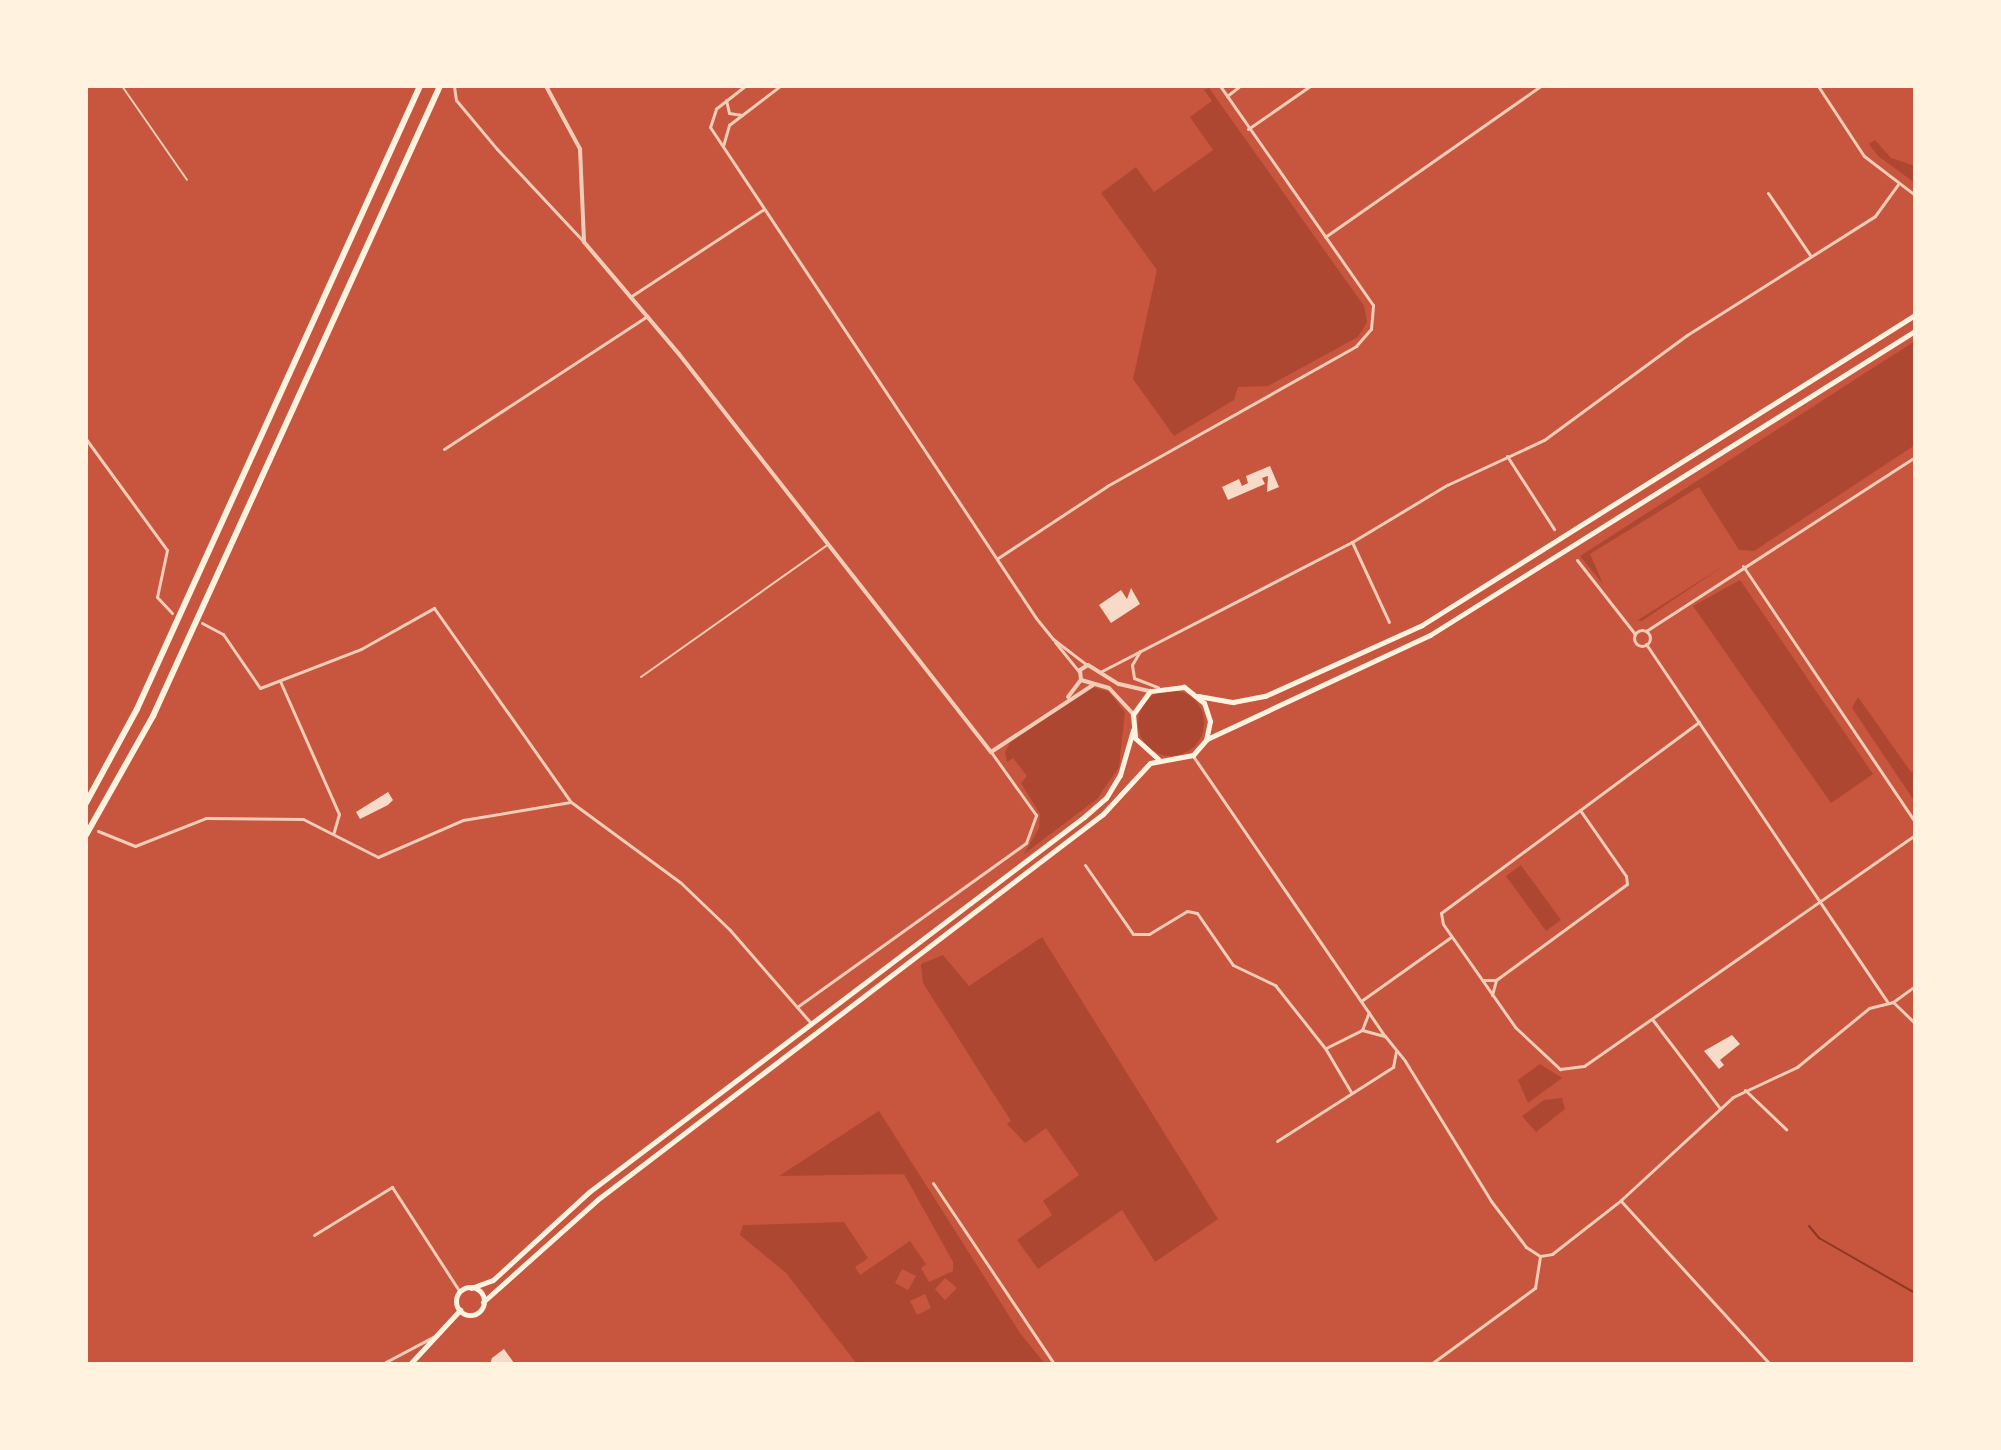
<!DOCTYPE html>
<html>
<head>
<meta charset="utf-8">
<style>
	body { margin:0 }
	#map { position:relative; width:2001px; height:1450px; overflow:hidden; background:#c8553d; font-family:"Roboto Condensed",sans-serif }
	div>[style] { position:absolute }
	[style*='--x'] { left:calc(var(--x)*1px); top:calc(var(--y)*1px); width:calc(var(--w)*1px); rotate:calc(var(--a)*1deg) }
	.green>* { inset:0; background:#ae4732 }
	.round { border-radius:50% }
	.stream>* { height:2px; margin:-1px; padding:0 1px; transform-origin:1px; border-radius:1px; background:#8f3625 }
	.building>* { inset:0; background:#f7dbc8 }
	.service>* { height:2px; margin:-1px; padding:0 1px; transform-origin:1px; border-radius:1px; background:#f1ccb7 }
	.minor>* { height:3px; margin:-1.5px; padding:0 1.5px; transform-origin:1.5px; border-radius:1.5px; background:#f1ccb7 }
	.minor>.ring { margin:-1.5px; padding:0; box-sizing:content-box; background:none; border:3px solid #f1ccb7; border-radius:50% }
	.tertiary>* { height:4px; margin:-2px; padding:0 2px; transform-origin:2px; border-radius:2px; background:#f1ccb7 }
	.secondary>* { height:5px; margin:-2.5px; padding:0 2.5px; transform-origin:2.5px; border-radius:2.5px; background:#fff3e0 }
	.secondary>.ring { margin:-2.5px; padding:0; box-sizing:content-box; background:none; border:5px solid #fff3e0; border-radius:50% }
	.motorway>* { height:6px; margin:-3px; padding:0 3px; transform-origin:3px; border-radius:3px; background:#fff3e0 }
	span { translate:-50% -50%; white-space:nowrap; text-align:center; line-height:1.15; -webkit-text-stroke:6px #fff3e0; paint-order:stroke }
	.frame { position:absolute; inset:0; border:88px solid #fff3e0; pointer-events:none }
</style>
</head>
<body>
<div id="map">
	<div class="green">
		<div style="clip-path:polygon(1209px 88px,1364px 306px,1367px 322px,1358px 337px,1268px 386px,1238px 387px,1234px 400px,1174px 436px,1133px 379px,1157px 270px,1101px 193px,1136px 167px,1154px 192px,1213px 150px,1190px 117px,1212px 101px,1204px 90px)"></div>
		<div style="clip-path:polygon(1875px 140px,1891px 158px,1915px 166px,1915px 183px,1878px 156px,1869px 144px)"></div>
		<div style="clip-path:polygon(1915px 341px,1915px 445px,1780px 534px,1754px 551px,1739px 550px,1699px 487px,1590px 554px,1603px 584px,1580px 556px)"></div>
		<div style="clip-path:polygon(1725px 565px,1642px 621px,1629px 619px,1638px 620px)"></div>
		<div style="clip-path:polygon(1740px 580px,1873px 774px,1831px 803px,1693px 606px)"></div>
		<div style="clip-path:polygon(1092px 687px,1109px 692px,1125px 712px,1119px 767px,1097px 799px,1024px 854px,1039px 828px,1040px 814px,1021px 783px,1027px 776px,1013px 758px,1007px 762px,1005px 752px,1011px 741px)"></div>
		<div class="round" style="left:1138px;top:690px;width:66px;height:66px"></div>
		<div style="clip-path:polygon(1858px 697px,1911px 772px,1915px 770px,1915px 802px,1852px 708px)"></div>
		<div style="clip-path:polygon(1521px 865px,1561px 920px,1546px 931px,1506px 876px)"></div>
		<div style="clip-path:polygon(1042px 937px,1218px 1219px,1155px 1262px,1122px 1210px,1038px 1269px,1017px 1240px,1052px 1215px,1043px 1201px,1079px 1175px,1046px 1128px,1025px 1143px,1007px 1124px,1011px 1121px,923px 983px,921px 964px,943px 955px,969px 986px)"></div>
		<div style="clip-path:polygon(1540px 1064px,1562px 1078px,1528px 1103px,1518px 1080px)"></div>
		<div style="clip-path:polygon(1562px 1098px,1565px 1109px,1536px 1132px,1522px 1116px,1544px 1100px)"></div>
		<div style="clip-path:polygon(evenodd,879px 1111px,1020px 1333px,1045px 1364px,857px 1364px,786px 1273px,740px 1235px,743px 1225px,844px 1222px,868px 1258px,855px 1267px,860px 1275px,910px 1241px,926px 1264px,921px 1268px,929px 1282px,953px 1271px,953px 1262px,904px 1174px,779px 1176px,879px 1111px,902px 1269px,916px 1276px,908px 1290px,895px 1283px,902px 1269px,879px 1111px,945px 1278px,957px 1288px,945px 1300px,935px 1289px,945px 1278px,879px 1111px,925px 1294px,931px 1308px,917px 1315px,910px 1301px,925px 1294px)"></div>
	</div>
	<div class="stream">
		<div style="--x:1809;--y:1226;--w:16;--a:50"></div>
		<div style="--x:1819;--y:1238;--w:111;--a:29.8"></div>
	</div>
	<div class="building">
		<div style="clip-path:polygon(1270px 466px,1279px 487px,1267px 492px,1268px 476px,1262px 478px,1265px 484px,1228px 500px,1222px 487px,1239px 479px,1242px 486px,1248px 483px,1246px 476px)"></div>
		<div style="clip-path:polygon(1131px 588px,1140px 604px,1111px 623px,1099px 605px,1121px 590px,1127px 599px)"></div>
		<div style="clip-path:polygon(388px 792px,393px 800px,388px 805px,360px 819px,356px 812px)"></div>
		<div style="clip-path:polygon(1732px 1035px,1740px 1044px,1720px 1060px,1724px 1065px,1719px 1069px,1704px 1051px)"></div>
		<div style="clip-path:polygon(504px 1349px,514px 1363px,490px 1364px,492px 1358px)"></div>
	</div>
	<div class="service">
		<div style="--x:122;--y:86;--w:114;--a:55.3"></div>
		<div style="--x:641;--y:677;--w:227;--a:-35.3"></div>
	</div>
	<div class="minor">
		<div style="--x:454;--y:86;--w:14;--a:82"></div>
		<div style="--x:456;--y:100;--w:64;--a:50.1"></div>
		<div style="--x:497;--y:149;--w:127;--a:46.9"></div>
		<div style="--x:745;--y:86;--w:37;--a:142"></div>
		<div style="--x:716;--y:109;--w:19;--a:108"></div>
		<div style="--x:710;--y:127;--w:589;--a:56.42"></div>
		<div style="--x:1036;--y:618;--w:27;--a:51"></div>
		<div style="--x:1053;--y:639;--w:43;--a:37.4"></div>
		<div style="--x:1818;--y:86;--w:84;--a:56.7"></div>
		<div style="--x:1864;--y:156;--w:64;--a:37.4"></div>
		<div style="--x:1227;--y:96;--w:16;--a:-38"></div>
		<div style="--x:726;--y:100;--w:13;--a:77"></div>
		<div style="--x:729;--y:113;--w:13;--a:9"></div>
		<div style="--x:1248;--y:129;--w:75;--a:-34.7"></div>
		<div style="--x:723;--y:146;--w:22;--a:-74"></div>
		<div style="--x:729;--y:125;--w:64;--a:-37.4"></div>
		<div style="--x:1768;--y:193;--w:75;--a:55.9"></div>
		<div style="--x:1325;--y:237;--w:264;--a:-35"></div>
		<div style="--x:630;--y:297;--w:160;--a:-33.3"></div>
		<div style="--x:86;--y:439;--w:137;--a:53.9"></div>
		<div style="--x:167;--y:550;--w:48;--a:102"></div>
		<div style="--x:157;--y:597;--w:22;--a:47"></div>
		<div style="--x:444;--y:449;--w:243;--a:-33.2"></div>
		<div style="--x:1507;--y:456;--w:87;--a:57.2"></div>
		<div style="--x:1352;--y:542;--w:88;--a:65.2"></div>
		<div style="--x:998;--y:558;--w:131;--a:-33.4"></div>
		<div style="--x:1107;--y:486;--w:286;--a:-29.3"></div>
		<div style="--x:1356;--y:346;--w:23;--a:-49"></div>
		<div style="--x:1371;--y:329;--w:24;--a:-85"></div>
		<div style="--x:1373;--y:305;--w:267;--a:-124.9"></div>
		<div style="--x:1577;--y:560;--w:94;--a:51.9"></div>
		<div style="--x:1743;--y:566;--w:308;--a:56.1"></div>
		<div style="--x:202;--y:623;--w:24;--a:28"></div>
		<div style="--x:223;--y:634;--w:65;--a:55.6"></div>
		<div style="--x:260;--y:688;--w:108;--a:-21.1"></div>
		<div style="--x:361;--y:649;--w:84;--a:-29.3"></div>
		<div style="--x:434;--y:608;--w:236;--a:54.8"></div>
		<div class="ring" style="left:1634px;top:630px;width:13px;height:13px"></div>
		<div style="--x:1646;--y:631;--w:320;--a:-32.9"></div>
		<div style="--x:1055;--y:642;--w:40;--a:51"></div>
		<div style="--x:1646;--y:644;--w:431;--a:56"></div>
		<div style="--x:1140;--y:651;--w:16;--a:120"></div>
		<div style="--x:1132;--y:665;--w:13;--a:81"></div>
		<div style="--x:1134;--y:678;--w:26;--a:21"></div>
		<div style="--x:1100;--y:672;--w:284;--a:-27.3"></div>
		<div style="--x:1352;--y:542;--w:111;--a:-31"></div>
		<div style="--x:1447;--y:485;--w:107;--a:-24.9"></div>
		<div style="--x:1544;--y:440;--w:177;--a:-36.3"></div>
		<div style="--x:1687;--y:335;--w:222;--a:-32.3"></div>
		<div style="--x:1875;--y:216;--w:39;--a:-54"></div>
		<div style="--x:280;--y:681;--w:145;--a:66.1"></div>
		<div style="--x:339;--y:814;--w:19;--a:106"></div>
		<div style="--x:1699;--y:722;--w:321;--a:143.5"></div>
		<div style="--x:1441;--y:913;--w:11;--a:80"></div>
		<div style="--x:1443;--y:924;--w:126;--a:55"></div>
		<div style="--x:1515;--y:1027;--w:62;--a:43"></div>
		<div style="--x:1560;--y:1069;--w:24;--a:-7"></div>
		<div style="--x:1584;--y:1066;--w:404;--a:-34.9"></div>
		<div style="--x:1193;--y:756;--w:340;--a:55.6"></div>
		<div style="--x:98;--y:831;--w:40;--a:22"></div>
		<div style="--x:135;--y:846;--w:76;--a:-21.5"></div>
		<div style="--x:206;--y:818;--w:97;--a:0.6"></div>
		<div style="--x:303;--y:819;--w:84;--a:26.9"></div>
		<div style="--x:378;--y:857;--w:93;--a:-23.5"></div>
		<div style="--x:463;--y:820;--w:109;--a:-9.5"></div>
		<div style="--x:571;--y:802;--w:135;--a:36.3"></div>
		<div style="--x:680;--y:882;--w:69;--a:43.8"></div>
		<div style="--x:730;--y:930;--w:122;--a:49"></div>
		<div style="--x:1085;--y:865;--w:84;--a:55.2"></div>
		<div style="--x:1133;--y:934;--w:16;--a:0"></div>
		<div style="--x:1149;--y:934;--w:44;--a:-31.2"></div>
		<div style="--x:1187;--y:911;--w:10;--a:11"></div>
		<div style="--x:1197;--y:913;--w:63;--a:55.3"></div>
		<div style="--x:1233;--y:965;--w:47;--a:25.5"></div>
		<div style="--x:1275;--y:985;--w:80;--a:51.6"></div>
		<div style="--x:1325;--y:1048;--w:51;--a:59.4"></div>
		<div style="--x:1484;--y:980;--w:12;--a:0"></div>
		<div style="--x:1496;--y:980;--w:162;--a:-36.2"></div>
		<div style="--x:1627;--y:884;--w:8;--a:-97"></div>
		<div style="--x:1626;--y:876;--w:80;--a:-124.9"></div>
		<div style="--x:1492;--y:995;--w:16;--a:-75"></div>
		<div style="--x:1361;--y:1001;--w:110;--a:-35.4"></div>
		<div style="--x:1893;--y:1002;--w:27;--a:-36"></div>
		<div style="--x:797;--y:1007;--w:282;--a:-35.6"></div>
		<div style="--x:1026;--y:843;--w:30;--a:-70"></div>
		<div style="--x:1036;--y:815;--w:77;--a:-125.5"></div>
		<div style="--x:1652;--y:1019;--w:111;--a:52.7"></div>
		<div style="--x:1362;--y:1030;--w:24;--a:15"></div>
		<div style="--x:1385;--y:1036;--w:32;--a:51"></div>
		<div style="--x:1405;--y:1061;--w:164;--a:58.4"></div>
		<div style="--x:1491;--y:1201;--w:58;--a:52.7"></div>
		<div style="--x:1526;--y:1247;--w:17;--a:33"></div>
		<div style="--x:1540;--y:1256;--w:12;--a:-9"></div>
		<div style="--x:1552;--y:1254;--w:88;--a:-38"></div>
		<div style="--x:1621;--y:1200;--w:152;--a:-42.6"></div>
		<div style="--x:1733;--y:1097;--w:71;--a:-25.1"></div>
		<div style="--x:1797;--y:1067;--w:93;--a:-39.3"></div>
		<div style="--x:1869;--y:1008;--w:25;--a:-14"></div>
		<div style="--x:1893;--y:1002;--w:30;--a:44"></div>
		<div style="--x:1326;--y:1048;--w:40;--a:-26.6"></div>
		<div style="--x:1362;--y:1030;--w:19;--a:-69"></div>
		<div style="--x:1745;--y:1090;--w:57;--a:43.6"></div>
		<div style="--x:1277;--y:1141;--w:138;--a:-32.5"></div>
		<div style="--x:1393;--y:1067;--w:16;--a:-79"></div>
		<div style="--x:933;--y:1183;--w:218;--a:56.2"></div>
		<div style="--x:1621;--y:1201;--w:221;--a:47.6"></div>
		<div style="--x:314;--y:1235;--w:92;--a:-31.6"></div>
		<div style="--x:392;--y:1187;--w:125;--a:57.1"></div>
		<div style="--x:382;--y:1364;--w:58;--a:-27.9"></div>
		<div style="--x:1431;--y:1364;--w:129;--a:-36.2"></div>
		<div style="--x:1535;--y:1288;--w:32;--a:-81"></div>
	</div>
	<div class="tertiary">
		<div style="--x:546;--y:86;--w:72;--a:61.6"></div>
		<div style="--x:580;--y:149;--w:93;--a:87.5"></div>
		<div style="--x:584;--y:242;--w:147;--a:49.7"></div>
		<div style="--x:679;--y:354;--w:506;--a:51.91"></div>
		<div style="--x:991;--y:752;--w:122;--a:-33.3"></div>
		<div style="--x:1081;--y:680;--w:10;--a:-96"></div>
		<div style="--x:1080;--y:670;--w:9;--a:-32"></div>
		<div style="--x:1088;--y:665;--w:36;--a:32"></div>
		<div style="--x:1119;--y:684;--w:32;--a:13"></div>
		<div style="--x:1081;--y:680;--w:29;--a:16"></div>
		<div style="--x:1109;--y:688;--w:35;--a:47"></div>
		<div style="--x:1068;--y:697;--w:21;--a:-53"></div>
	</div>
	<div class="secondary">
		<div style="--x:1198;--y:696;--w:36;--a:10"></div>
		<div style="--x:1233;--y:702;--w:33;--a:-11"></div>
		<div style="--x:1265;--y:696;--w:172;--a:-24.3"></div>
		<div style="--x:1422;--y:625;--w:582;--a:-32.16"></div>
		<div style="--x:1207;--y:739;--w:246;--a:-25"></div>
		<div style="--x:1430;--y:635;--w:572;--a:-32.08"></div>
		<div class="ring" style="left:456px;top:1287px;width:23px;height:23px"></div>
		<div style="--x:471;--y:1288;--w:23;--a:-20"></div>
		<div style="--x:493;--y:1280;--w:130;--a:-42.5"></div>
		<div style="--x:589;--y:1192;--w:621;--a:-37.15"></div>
		<div style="--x:1084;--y:817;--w:29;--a:-41"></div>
		<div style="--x:1106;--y:798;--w:27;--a:-59"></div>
		<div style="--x:1120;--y:775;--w:47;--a:-73.9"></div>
		<div style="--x:483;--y:1302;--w:153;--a:-41.8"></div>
		<div style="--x:597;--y:1200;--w:636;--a:-37.34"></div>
		<div style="--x:1103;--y:814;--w:69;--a:-47.3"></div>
		<div style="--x:1150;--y:763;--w:44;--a:-10.5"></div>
		<div style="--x:1193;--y:755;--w:20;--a:-49"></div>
		<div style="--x:1206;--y:740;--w:19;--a:-78"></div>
		<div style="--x:1210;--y:721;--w:19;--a:-108"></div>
		<div style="--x:1204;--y:703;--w:26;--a:-141"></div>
		<div style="--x:1184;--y:687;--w:34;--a:173"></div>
		<div style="--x:1150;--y:691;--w:29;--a:126"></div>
		<div style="--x:1133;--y:714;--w:24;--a:85"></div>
		<div style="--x:1135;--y:738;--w:31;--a:42"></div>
		<div style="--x:410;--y:1364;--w:74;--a:-47.2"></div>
	</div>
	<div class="motorway">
		<div style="--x:86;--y:803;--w:107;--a:-61.5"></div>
		<div style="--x:137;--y:709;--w:684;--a:-65.57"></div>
		<div style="--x:86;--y:835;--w:137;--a:-60.6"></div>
		<div style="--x:153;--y:716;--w:692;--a:-65.51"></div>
	</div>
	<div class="frame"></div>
</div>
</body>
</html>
